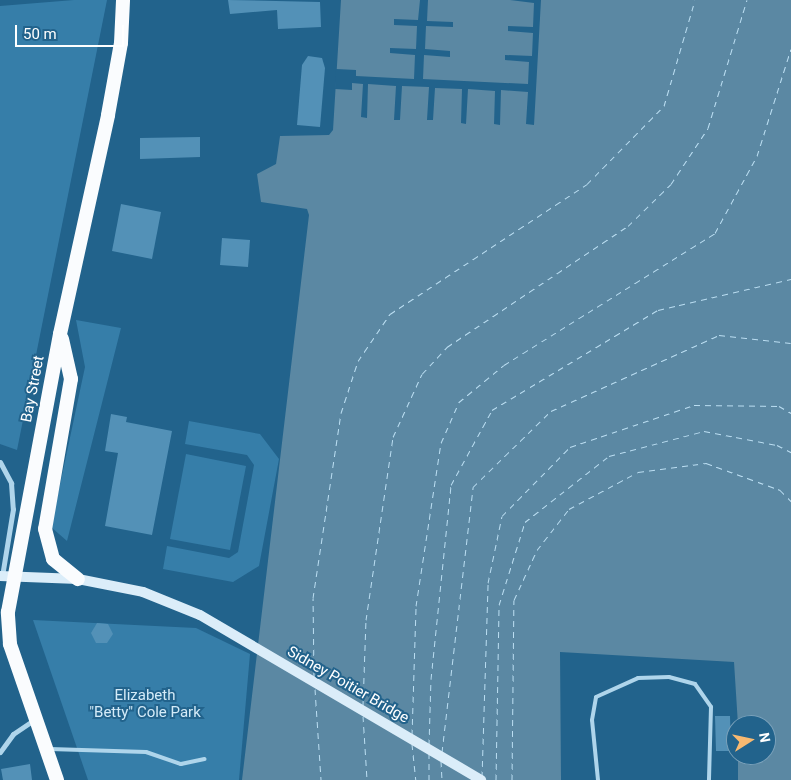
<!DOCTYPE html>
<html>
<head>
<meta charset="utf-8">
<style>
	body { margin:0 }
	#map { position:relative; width:791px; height:780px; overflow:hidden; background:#22638c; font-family:Roboto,sans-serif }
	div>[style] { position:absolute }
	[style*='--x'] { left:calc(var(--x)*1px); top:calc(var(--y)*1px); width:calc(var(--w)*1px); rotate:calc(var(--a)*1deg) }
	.green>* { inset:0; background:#367ea9 }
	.water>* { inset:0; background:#5b88a3 }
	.pier>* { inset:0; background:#22638c }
	.ferry>* { height:1px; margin-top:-0.5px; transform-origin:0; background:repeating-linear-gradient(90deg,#bbdef2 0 6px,transparent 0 11px) }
	.building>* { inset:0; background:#5391b7 }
	.service>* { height:4px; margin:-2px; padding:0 2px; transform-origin:2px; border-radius:2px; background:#afd5eb }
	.minor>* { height:5px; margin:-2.5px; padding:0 2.5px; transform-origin:2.5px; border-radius:2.5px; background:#afd5eb }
	.secondary>* { height:10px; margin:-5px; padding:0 5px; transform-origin:5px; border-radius:5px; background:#dbedf9 }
	.trunk>* { height:14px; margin:-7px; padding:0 7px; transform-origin:7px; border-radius:7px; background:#fafcfe }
	span { translate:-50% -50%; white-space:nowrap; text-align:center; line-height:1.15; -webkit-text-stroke:4px #22638c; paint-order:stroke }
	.street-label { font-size:15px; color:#fff }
	.park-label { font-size:15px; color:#d4ebf8 }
	.north { position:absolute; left:726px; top:715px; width:50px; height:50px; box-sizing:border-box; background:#22638c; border:1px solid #7aa1ba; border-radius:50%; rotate:80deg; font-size:14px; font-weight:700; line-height:20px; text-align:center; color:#fff }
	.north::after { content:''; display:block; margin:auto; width:18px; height:22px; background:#f7b971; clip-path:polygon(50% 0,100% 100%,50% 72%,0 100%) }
	.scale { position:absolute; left:15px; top:25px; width:109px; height:22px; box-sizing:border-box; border:2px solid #fff; border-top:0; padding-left:6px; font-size:15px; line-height:18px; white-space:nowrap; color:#fff; -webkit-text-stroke:4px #22638c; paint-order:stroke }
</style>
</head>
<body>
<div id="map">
	<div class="green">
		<div style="clip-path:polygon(74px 0,107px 0,17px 450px,0 444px,0 6px)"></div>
		<div style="clip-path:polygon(76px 320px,121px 328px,67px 541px,51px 527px,85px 367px)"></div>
		<div style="clip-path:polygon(189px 421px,260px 434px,279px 459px,259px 566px,233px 582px,163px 569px,167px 546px,229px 558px,238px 552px,254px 465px,247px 455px,185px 444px)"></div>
		<div style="clip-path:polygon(186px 454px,246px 466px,230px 550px,170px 539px)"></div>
		<div style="clip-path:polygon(33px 620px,196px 628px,250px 654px,239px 780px,88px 780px)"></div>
	</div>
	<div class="water">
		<div style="clip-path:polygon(341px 0,791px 0,791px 780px,738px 780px,738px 755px,766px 755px,766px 725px,738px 725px,734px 662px,560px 652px,561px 780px,242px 780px,309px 215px,307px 209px,261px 202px,257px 174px,276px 164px,280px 136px,329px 135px,333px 130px)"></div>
	</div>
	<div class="pier">
		<div style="clip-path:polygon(420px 0,428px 0,427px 21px,453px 22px,453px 27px,426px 26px,425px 49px,450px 51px,450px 57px,424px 55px,423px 79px,528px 84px,529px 62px,505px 60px,505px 55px,532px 56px,533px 33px,508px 31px,508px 26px,533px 27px,534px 3px,510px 0,541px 0,534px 125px,526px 124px,528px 92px,501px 90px,500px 125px,494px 124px,495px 91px,468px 89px,466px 124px,461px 123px,462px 89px,435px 88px,433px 120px,427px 120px,429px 87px,402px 86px,400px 120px,394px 120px,396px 86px,368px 84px,367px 118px,361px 117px,363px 84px,352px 83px,352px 90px,335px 89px,336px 69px,356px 70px,356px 76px,414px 79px,415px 55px,390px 53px,390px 48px,416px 49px,417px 26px,394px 25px,394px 19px,418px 20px)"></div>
	</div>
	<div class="ferry">
		<div style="--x:314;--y:677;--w:79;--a:-90.7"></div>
		<div style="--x:313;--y:598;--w:187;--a:-81.4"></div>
		<div style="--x:341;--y:413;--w:55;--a:-71.9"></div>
		<div style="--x:358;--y:361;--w:57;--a:-55.8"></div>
		<div style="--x:390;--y:314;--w:236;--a:-33.4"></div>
		<div style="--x:587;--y:184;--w:110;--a:-45.4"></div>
		<div style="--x:664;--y:106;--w:110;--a:-73.7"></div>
		<div style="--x:315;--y:689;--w:91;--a:86.2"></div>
		<div style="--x:363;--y:705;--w:85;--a:-88"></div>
		<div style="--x:366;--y:620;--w:185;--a:-81.6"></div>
		<div style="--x:393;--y:437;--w:69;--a:-65.3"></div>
		<div style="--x:422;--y:374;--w:37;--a:-47"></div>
		<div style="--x:447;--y:347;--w:218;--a:-33.8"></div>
		<div style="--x:628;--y:226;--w:60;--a:-44.3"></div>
		<div style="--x:671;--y:184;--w:67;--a:-56.5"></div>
		<div style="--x:708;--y:128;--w:134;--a:-73.1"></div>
		<div style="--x:363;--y:716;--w:64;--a:86.4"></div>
		<div style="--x:412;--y:735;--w:129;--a:-88.2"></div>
		<div style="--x:416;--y:606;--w:165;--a:-81.3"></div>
		<div style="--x:441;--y:443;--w:45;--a:-66.3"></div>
		<div style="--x:459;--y:402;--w:58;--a:-39.4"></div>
		<div style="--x:504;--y:365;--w:249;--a:-32"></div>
		<div style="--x:715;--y:233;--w:88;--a:-61.4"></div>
		<div style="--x:757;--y:156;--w:112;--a:-72.4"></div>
		<div style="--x:412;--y:744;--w:36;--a:84"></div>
		<div style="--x:429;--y:745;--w:66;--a:-88.3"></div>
		<div style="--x:431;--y:679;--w:195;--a:-84.1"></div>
		<div style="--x:451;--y:485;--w:85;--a:-61.3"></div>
		<div style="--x:492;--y:410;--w:194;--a:-31.1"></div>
		<div style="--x:658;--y:310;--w:137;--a:-13.1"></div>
		<div style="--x:442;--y:752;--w:267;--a:-83.3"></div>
		<div style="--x:473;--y:487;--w:109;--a:-44.3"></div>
		<div style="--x:551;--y:411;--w:184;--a:-24.3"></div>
		<div style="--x:719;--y:335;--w:72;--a:6.3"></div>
		<div style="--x:441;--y:761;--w:19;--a:87"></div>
		<div style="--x:482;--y:777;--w:194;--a:-88.2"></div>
		<div style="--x:488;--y:583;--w:68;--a:-78.2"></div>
		<div style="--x:502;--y:516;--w:97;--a:-45.4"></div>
		<div style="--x:570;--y:447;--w:131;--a:-18.7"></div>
		<div style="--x:694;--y:405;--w:85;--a:0.7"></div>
		<div style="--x:779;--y:406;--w:14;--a:30"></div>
		<div style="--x:429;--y:780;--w:26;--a:-90"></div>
		<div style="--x:496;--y:780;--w:175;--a:-89"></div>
		<div style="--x:499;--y:605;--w:87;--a:-72.6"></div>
		<div style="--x:525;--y:522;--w:107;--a:-38.2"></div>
		<div style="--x:609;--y:456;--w:98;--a:-14.7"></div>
		<div style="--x:704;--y:431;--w:74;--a:10.9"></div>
		<div style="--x:777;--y:445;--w:16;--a:27"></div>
		<div style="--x:512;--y:780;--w:180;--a:-89.4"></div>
		<div style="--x:514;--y:600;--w:55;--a:-65.3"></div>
		<div style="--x:537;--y:550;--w:52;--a:-52"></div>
		<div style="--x:569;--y:509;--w:78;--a:-28.2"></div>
		<div style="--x:638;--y:472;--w:69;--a:-7.5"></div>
		<div style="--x:706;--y:463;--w:79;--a:20"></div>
		<div style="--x:780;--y:490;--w:16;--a:45"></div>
	</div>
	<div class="building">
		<div style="clip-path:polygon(228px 0,320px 2px,321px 27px,278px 29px,277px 10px,230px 14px)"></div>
		<div style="clip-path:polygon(308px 56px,322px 58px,325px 68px,320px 127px,297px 125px,302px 65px)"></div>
		<div style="clip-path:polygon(200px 137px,200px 157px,140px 159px,140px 138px)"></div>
		<div style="clip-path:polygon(121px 204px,161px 212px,152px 259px,112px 251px)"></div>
		<div style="clip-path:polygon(222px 238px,250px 240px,248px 267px,220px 265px)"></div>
		<div style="clip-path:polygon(111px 414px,127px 417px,126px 422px,172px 431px,152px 535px,105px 526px,118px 453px,105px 451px)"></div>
		<div style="clip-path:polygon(97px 623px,108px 624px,113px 634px,107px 643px,96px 643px,91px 633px)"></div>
		<div style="clip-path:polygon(715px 716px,730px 716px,731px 751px,716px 751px)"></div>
		<div style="clip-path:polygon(30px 764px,32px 780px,3px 780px,1px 769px)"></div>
	</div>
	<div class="service">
		<div style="--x:50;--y:749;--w:96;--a:1.8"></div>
		<div style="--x:146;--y:752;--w:37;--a:19"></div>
		<div style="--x:181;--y:764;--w:24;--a:-12"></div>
		<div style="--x:598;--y:780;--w:60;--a:-95.7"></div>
		<div style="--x:592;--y:720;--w:23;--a:-80"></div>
		<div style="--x:596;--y:697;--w:46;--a:-24.3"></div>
		<div style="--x:638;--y:678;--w:31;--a:-2"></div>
		<div style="--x:669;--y:677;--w:27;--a:15"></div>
		<div style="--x:695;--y:684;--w:28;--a:55"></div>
		<div style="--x:711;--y:707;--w:73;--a:91.6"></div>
	</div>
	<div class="minor">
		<div style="--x:0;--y:462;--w:24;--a:62"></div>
		<div style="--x:11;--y:483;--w:26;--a:86"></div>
		<div style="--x:13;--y:509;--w:68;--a:99.3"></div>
		<div style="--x:0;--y:752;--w:22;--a:-54"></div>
		<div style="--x:13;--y:734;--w:25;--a:-34"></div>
	</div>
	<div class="secondary">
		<div style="--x:0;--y:576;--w:78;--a:2.2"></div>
		<div style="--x:78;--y:579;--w:66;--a:11.3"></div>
		<div style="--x:143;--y:592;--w:61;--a:22"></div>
		<div style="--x:200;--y:615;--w:326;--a:30.4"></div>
	</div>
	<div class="trunk">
		<div style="--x:62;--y:339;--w:41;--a:77.3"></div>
		<div style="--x:71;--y:379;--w:152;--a:99.8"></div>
		<div style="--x:45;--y:529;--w:31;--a:75"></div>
		<div style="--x:53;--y:559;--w:32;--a:39"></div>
		<div style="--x:57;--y:780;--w:144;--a:-109.1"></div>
		<div style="--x:10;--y:644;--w:32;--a:-94"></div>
		<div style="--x:8;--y:612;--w:283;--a:-79.4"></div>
		<div style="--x:60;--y:334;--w:224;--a:-77.6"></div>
		<div style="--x:108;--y:115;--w:73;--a:-79.8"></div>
		<div style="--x:121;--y:43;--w:43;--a:-87.3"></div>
	</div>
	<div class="street-label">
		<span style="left:33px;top:389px;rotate:-79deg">Bay Street</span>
		<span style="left:348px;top:685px;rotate:30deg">Sidney Poitier Bridge</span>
	</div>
	<div class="park-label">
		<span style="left:145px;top:704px">Elizabeth<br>"Betty" Cole Park</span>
	</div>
	<div class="north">N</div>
	<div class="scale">50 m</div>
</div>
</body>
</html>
